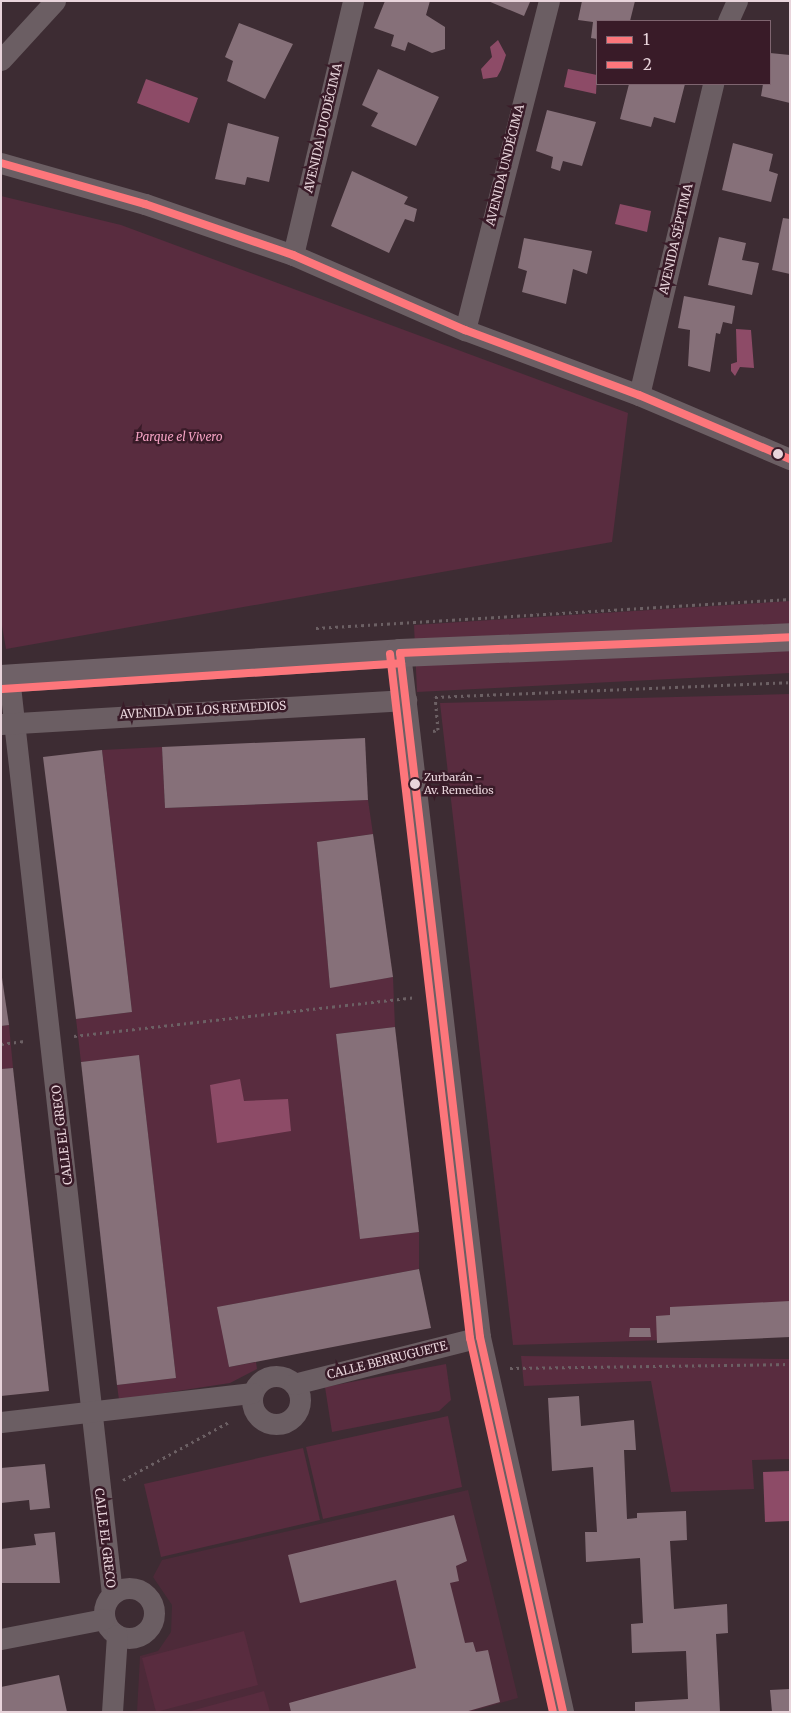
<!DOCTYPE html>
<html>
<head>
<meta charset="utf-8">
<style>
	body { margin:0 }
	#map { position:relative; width:791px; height:1713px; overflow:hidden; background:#3d2c33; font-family:Merriweather,serif }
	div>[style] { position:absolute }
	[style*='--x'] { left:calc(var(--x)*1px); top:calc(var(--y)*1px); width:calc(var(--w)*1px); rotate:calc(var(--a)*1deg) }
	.built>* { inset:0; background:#4d2a39 }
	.green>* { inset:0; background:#592c3f }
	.water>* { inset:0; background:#8d4b67 }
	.building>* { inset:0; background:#867079 }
	.path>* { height:3px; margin-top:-1.5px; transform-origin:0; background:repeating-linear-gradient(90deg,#6c6064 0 2.5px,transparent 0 6.5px) }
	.street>* { height:21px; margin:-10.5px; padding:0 10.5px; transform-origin:10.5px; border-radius:10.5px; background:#6b5e63 }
	.street>.ring { margin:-10.5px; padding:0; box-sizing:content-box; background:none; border:21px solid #6b5e63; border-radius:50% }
	.secondary>* { height:28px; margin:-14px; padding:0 14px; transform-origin:14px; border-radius:14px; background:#6f6167 }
	.bus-1>* { height:8px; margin:-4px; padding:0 4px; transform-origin:4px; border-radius:4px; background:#fd767b }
	.bus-2>* { height:8px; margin:-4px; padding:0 4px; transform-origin:4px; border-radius:4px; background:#fd767b }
	.dots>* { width:14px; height:14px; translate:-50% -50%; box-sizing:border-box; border:2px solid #391b28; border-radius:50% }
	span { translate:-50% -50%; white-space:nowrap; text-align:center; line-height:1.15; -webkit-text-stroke:5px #391b28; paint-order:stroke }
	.bus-label { font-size:11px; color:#e8d4db }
	.left { translate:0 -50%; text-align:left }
	.street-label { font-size:12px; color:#e8d4db }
	.park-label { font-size:12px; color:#f5a3c4; font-style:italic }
	.frame { position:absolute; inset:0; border:2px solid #e8d4db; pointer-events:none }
	.legend { position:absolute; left:596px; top:20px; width:175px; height:65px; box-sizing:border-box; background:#391b28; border:1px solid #7f6570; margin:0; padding:6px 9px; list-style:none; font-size:15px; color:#e8d4db }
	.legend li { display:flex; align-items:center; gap:10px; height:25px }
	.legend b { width:25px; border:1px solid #7f6570 }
</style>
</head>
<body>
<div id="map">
	<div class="built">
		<div style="clip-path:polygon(468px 1490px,518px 1698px,469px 1712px,137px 1712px,140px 1656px,158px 1651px,171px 1632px,172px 1605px,153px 1577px,162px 1560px)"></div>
	</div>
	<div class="green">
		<div style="clip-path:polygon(1px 196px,121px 225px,628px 413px,612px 542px,6px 649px,1px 620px)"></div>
		<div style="clip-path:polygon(790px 601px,790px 673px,417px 692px,414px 625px)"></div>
		<div style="clip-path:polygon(790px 694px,790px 1336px,513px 1345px,440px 703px)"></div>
		<div style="clip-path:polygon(162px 747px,165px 808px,368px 800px,373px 834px,317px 842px,330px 987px,393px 977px,395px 1027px,336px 1034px,360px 1238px,419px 1232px,419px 1269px,218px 1307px,229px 1367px,256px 1362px,257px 1369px,230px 1383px,119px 1400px,117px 1385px,176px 1378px,139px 1056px,81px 1062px,76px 1019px,132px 1012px,102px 750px)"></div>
		<div style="clip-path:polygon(9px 1025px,13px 1068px,1px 1069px,1px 1026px)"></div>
		<div style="clip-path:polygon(521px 1356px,790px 1359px,790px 1459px,752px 1460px,754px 1489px,671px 1492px,651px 1381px,524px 1386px)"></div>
		<div style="clip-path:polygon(446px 1364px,451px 1400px,439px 1411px,332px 1432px,325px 1387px)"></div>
		<div style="clip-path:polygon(448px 1416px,462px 1487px,323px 1519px,306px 1447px)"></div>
		<div style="clip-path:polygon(303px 1448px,320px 1520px,161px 1557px,144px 1484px)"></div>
		<div style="clip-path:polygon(244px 1631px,258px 1685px,156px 1712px,142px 1658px)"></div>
		<div style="clip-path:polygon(264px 1691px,270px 1712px,187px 1712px)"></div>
	</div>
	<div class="water">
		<div style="clip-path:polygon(498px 40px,506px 55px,501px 70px,497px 77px,483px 79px,481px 69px,492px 57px,490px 47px)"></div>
		<div style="clip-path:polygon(568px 69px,597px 75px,596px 94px,564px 87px)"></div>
		<div style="clip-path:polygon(146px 79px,198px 98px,189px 123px,137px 103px)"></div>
		<div style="clip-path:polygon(620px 204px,651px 211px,647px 232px,615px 224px)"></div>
		<div style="clip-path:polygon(736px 329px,751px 330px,754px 368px,740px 367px,735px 376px,731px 371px,731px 364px,737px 362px)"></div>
		<div style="clip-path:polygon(240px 1079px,244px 1101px,288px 1099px,291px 1131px,217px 1143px,210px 1085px)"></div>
		<div style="clip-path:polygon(790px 1471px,790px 1521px,765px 1522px,763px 1472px)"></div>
	</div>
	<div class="building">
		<div style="clip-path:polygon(385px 1px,430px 1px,426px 15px,445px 27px,445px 49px,432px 53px,408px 42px,405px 51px,391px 46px,394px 35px,374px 28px)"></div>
		<div style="clip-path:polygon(488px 1px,528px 1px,530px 2px,524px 16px)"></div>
		<div style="clip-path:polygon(582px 1px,635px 1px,630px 21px,597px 21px,597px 39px,591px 38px,593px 22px,578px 20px)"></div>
		<div style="clip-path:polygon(239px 23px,293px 44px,265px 99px,227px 81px,233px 61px,225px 57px)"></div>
		<div style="clip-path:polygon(770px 53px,790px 55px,790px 103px,761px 96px,763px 84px,770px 84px)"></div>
		<div style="clip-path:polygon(378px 69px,439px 97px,416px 146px,371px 126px,378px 113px,362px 105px)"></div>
		<div style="clip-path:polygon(629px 84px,685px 84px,675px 123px,654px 117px,651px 127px,620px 119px)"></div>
		<div style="clip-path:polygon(547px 110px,596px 122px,582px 166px,563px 161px,560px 171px,551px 168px,553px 157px,536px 151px)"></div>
		<div style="clip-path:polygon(228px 123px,279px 137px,269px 182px,247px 177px,245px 185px,215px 179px)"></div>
		<div style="clip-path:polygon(733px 143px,773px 154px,769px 171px,778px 174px,771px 202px,722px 190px)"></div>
		<div style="clip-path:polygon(352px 171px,408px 197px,404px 204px,417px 209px,414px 222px,405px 219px,389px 253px,331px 226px)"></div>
		<div style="clip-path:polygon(783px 218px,790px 219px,790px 274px,772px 270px)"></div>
		<div style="clip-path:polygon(719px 237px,746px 243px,742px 260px,759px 263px,752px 295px,708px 285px)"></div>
		<div style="clip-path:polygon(524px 238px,592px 251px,587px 274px,573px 269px,566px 304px,522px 292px,527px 271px,518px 268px)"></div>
		<div style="clip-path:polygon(684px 296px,735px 306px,732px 324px,723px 322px,720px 334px,716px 333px,710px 372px,688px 366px,690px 330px,678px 328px)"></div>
		<div style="clip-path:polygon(365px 738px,368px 800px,165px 808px,162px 747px)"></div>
		<div style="clip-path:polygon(102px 750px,132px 1012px,76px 1019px,43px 757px)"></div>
		<div style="clip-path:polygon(373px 834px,393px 977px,330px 988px,317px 842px)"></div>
		<div style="clip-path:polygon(1px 971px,9px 1025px,1px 1026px)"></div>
		<div style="clip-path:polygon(395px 1027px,419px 1232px,360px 1239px,336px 1034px)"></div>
		<div style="clip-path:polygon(139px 1055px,176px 1378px,117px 1385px,81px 1062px)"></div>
		<div style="clip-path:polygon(13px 1068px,49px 1391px,1px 1396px,1px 1069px)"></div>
		<div style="clip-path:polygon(419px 1269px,431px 1328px,229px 1367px,217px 1307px)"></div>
		<div style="clip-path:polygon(790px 1301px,790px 1337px,657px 1343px,656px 1316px,670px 1315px,670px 1307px)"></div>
		<div style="clip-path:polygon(630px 1328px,650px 1328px,651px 1337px,629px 1337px)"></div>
		<div style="clip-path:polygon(579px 1396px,581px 1426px,634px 1420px,636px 1450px,624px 1450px,627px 1519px,637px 1518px,637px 1513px,686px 1511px,687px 1540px,670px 1541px,674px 1609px,727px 1604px,728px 1633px,716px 1634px,720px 1712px,635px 1712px,635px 1702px,688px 1699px,686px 1651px,632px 1653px,631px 1624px,643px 1623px,640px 1558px,586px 1562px,585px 1532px,597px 1532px,593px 1467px,552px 1471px,548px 1398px)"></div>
		<div style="clip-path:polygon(45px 1464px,50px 1508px,30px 1510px,29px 1500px,1px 1503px,1px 1468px)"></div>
		<div style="clip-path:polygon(454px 1515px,467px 1561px,456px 1566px,459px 1581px,450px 1583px,465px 1643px,473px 1642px,476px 1652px,488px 1650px,500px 1702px,465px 1712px,291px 1712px,289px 1703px,416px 1668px,396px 1580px,300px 1603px,288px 1555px)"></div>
		<div style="clip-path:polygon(55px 1532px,60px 1583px,1px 1583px,1px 1549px,36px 1545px,34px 1534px)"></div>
		<div style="clip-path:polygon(59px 1675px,67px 1712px,1px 1712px,1px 1687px)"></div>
		<div style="clip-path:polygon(790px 1689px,790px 1712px,772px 1712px,770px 1690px)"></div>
	</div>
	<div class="path">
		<div style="--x:316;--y:628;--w:475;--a:-3.5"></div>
		<div style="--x:433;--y:731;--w:5;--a:-11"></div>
		<div style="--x:438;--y:730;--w:33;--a:-95"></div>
		<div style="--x:435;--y:697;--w:355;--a:-2.4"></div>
		<div style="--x:74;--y:1036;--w:343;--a:-6.5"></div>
		<div style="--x:1;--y:1044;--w:24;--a:-7"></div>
		<div style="--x:510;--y:1368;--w:280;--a:-0.8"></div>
		<div style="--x:123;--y:1480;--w:121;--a:-28.7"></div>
	</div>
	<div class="street">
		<div style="--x:728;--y:21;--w:22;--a:-66"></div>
		<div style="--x:1;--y:60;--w:80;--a:-47.5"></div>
		<div style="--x:1;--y:163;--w:150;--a:15.9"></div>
		<div style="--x:145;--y:204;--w:157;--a:19"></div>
		<div style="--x:293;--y:255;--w:188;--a:23.6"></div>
		<div style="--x:465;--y:330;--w:186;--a:20.5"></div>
		<div style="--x:639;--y:395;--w:164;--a:23"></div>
		<div style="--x:293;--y:255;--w:261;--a:-76.7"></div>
		<div style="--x:465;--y:330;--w:340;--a:-75.7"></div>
		<div style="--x:639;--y:395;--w:320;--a:-76.6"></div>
		<div style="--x:400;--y:653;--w:689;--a:83.33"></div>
		<div style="--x:480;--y:1337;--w:384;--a:77.5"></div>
		<div style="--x:9;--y:677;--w:923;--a:83.59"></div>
		<div style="--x:1;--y:724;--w:406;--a:-3.4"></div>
		<div class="ring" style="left:252px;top:1376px;width:27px;height:27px"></div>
		<div style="--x:294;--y:1384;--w:192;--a:-14.2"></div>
		<div style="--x:1;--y:1422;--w:253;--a:-6.6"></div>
		<div class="ring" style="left:104px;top:1588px;width:29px;height:29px"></div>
		<div style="--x:1;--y:1639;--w:105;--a:-11"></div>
		<div style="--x:112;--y:1712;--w:77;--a:-86.3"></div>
	</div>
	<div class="secondary">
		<div style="--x:1;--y:679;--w:400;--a:-3.7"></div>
		<div style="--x:400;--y:653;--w:390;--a:-2.3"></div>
	</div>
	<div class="bus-1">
		<div style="--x:1;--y:163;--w:150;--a:15.9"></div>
		<div style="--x:145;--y:204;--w:157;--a:19"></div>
		<div style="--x:293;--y:255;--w:188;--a:23.6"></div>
		<div style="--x:465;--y:330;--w:186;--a:20.5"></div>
		<div style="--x:639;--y:395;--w:164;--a:23"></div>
		<div style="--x:400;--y:653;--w:689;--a:83.33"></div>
		<div style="--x:480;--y:1337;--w:384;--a:77.5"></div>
		<div style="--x:400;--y:653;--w:390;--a:-2.3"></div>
	</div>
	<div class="bus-2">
		<div style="--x:390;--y:654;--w:689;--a:83.33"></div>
		<div style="--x:470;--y:1338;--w:383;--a:77.5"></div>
		<div style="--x:2;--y:689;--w:400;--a:-3.7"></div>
	</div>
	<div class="dots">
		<div style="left:778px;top:454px;background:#e8d4db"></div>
		<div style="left:415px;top:784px;background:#e8d4db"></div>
	</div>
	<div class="bus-label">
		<span class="left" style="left:424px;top:784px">Zurbarán -<br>Av. Remedios</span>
	</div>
	<div class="street-label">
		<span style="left:323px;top:128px;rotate:-77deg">AVENIDA DUODÉCIMA</span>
		<span style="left:505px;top:165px;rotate:-76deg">AVENIDA UNDÉCIMA</span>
		<span style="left:676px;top:239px;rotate:-77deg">AVENIDA SÉPTIMA</span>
		<span style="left:203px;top:710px;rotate:-3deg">AVENIDA DE LOS REMEDIOS</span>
		<span style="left:62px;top:1135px;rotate:-97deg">CALLE EL GRECO</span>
		<span style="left:387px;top:1360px;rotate:-14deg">CALLE BERRUGUETE</span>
		<span style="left:105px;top:1538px;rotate:83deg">CALLE EL GRECO</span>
	</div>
	<div class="park-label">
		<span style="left:179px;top:437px">Parque el Vivero</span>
	</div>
	<div class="frame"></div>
	<ul class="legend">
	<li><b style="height:6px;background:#fd767b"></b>1</li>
	<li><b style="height:6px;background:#fd767b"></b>2</li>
	</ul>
</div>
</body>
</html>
